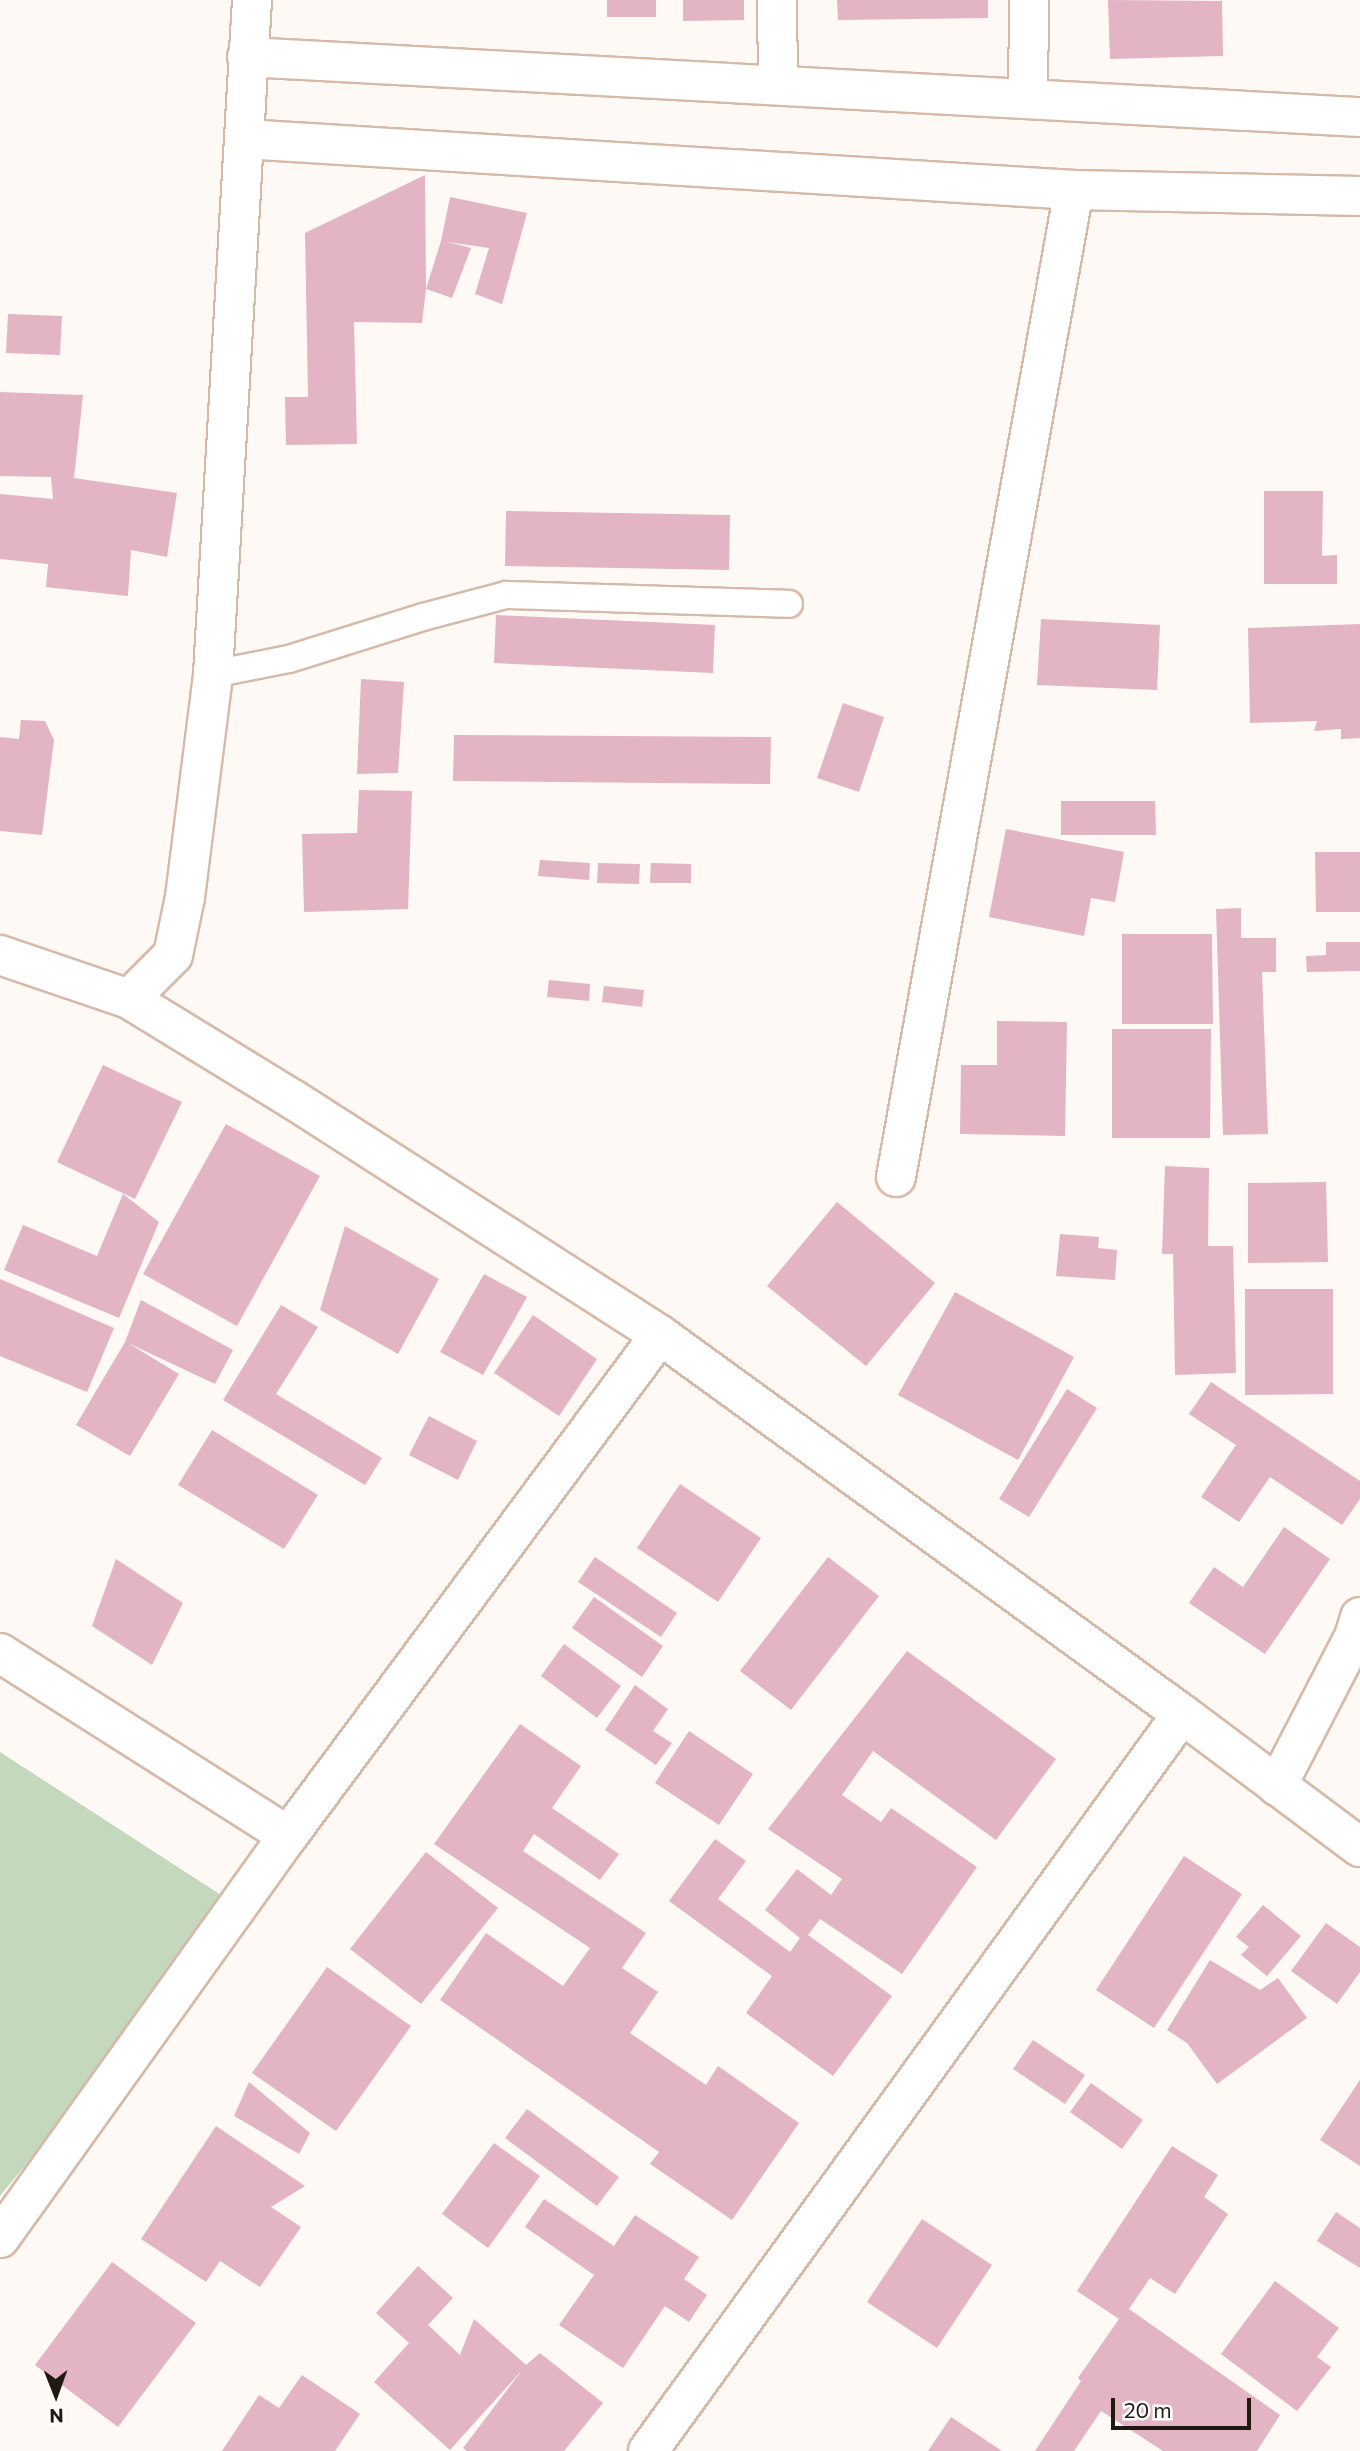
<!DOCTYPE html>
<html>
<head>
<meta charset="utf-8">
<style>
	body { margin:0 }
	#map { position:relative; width:1360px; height:2451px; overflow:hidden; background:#fff9f6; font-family:Commissioner,sans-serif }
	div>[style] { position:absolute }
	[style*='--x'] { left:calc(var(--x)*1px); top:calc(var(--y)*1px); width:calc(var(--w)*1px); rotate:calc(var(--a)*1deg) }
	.green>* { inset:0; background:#c3d8bd }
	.building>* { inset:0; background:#e2b4c4 }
	.roads { filter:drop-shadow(2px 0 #d5baaa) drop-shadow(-2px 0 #d5baaa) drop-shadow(0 2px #d5baaa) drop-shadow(0 -2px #d5baaa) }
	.lane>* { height:26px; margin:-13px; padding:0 13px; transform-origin:13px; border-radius:13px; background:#fff }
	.street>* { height:38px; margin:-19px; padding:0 19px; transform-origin:19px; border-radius:19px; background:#fff }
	span { translate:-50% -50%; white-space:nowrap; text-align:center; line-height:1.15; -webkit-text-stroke:5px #fff; paint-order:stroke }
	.north { position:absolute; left:21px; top:2360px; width:70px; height:70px; -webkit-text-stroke:5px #fff; paint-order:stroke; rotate:179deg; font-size:19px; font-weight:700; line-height:28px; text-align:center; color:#221812 }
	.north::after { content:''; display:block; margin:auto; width:24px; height:32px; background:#221812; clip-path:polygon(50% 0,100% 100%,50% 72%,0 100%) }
	.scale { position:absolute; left:1111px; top:2398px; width:140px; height:32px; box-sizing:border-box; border:4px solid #221812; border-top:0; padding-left:9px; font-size:21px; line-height:24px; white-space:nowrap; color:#221812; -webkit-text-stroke:5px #fff; paint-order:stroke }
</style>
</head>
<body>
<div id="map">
	<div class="green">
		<div style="clip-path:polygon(0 1752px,238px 1906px,0 2196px)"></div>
	</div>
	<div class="building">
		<div style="clip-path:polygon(607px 0,656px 0,656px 17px,607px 17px)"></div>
		<div style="clip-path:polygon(683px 0,744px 0,744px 20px,683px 21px)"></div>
		<div style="clip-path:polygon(837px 0,988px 0,988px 18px,838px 20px)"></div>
		<div style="clip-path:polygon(1108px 0,1222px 1px,1223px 56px,1110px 59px)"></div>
		<div style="clip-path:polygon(425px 175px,426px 289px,422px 323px,354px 322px,357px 444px,286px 445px,285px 397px,308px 397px,305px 233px)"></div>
		<div style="clip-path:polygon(450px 197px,527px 213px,502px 304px,475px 294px,489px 248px,448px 242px,471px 248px,452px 298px,426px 289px,441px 241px)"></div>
		<div style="clip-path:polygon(8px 314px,62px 316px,60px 355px,6px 353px)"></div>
		<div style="clip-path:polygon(0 392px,83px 395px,74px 478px,177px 493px,167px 557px,131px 550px,128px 596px,46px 587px,48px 564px,0 559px,0 494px,53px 499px,51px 477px,0 476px)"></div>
		<div style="clip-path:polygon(1264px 491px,1323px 491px,1322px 556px,1337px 555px,1337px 584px,1264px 584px)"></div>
		<div style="clip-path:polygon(506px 511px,730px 515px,729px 570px,505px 566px)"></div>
		<div style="clip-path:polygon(496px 615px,715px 625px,713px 673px,494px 663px)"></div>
		<div style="clip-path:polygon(1041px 619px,1160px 625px,1157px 690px,1037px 685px)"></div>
		<div style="clip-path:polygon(1360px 624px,1360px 738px,1341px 739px,1341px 729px,1314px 731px,1317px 721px,1250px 723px,1248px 628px)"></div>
		<div style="clip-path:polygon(361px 679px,404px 682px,398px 773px,357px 774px)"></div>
		<div style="clip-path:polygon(843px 703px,884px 717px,859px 792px,817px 778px)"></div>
		<div style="clip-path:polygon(21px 720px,45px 721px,54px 740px,42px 835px,0 831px,0 737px,19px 739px)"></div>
		<div style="clip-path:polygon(454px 735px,771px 737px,770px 784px,453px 781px)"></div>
		<div style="clip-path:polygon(359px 790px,412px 791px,408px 909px,304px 912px,302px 834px,357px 833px)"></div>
		<div style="clip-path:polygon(1061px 801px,1155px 801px,1156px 835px,1061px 835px)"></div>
		<div style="clip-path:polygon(1006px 829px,1124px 852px,1115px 902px,1091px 898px,1084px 936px,989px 917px)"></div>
		<div style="clip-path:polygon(1315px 852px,1360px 852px,1360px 912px,1316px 912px)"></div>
		<div style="clip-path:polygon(540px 860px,590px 863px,589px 880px,538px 876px)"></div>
		<div style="clip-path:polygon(598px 863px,640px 864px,639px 884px,597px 883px)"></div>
		<div style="clip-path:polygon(651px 863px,691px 864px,691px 883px,650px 883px)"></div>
		<div style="clip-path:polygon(1241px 908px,1241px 938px,1276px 938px,1276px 972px,1262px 972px,1268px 1134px,1223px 1135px,1216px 909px)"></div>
		<div style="clip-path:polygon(1122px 934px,1212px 934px,1213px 1024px,1122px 1024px)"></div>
		<div style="clip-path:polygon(1326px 942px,1360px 942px,1360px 971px,1307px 972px,1306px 956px,1326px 955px)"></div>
		<div style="clip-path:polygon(549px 980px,590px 984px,589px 1001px,547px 997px)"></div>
		<div style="clip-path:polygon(604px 986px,644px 990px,642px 1007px,602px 1002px)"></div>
		<div style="clip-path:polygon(997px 1021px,1067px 1022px,1065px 1136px,960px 1134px,961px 1065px,997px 1065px)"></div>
		<div style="clip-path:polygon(1112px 1029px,1211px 1029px,1210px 1138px,1112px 1138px)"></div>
		<div style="clip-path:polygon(103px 1065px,182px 1102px,135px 1199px,57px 1162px)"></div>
		<div style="clip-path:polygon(226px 1124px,320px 1176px,237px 1326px,143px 1274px)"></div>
		<div style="clip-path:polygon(1165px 1166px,1209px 1168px,1208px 1246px,1233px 1246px,1236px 1373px,1175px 1375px,1173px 1254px,1162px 1254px)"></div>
		<div style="clip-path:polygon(1326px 1182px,1328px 1262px,1248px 1263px,1248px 1183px)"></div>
		<div style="clip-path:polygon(123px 1194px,159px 1222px,119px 1318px,4px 1270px,23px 1225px,97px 1256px)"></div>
		<div style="clip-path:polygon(837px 1202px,935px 1283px,866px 1366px,767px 1286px)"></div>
		<div style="clip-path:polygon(345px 1226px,439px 1279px,398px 1354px,320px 1310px)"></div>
		<div style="clip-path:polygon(1060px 1234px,1099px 1237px,1098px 1248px,1117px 1250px,1115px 1280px,1056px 1276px)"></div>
		<div style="clip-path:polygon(484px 1274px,527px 1297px,483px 1375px,440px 1352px)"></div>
		<div style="clip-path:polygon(0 1279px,114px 1328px,87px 1392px,0 1356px)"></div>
		<div style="clip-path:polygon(1245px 1289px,1333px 1289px,1333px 1394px,1245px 1395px)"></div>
		<div style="clip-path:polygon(955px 1292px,1074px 1357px,1018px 1460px,898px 1395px)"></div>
		<div style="clip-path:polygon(141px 1300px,233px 1350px,215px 1384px,128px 1343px,179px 1374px,130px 1456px,76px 1425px,125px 1342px)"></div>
		<div style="clip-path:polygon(281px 1305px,318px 1327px,276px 1394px,382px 1458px,365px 1485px,223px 1400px)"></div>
		<div style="clip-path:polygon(533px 1315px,597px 1359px,559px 1416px,494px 1373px)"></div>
		<div style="clip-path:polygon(1211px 1382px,1360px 1481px,1360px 1499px,1342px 1525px,1270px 1477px,1239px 1522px,1201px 1497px,1236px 1445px,1189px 1414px)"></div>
		<div style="clip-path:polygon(1067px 1389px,1097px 1408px,1029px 1517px,999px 1499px)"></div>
		<div style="clip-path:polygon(429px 1416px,477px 1441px,458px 1480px,409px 1455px)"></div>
		<div style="clip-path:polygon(212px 1430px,318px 1495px,284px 1549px,178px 1485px)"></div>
		<div style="clip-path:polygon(680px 1484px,761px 1538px,718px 1602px,637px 1548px)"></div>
		<div style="clip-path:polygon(1284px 1527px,1330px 1559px,1265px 1654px,1189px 1603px,1214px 1567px,1243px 1587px)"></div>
		<div style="clip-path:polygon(595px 1557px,677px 1613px,661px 1637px,578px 1582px)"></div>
		<div style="clip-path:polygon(828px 1557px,879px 1596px,791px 1710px,740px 1671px)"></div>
		<div style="clip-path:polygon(116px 1559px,183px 1603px,152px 1665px,92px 1626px)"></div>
		<div style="clip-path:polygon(594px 1597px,663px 1646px,642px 1677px,572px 1628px)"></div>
		<div style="clip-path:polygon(564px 1644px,621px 1686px,597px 1718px,541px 1676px)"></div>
		<div style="clip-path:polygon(907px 1651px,1056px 1759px,996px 1840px,873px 1751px,842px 1795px,881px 1822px,891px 1808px,977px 1867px,902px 1974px,820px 1919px,808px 1935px,892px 1996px,833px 2076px,746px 2013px,772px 1976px,669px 1901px,715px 1839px,746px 1861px,718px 1899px,790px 1952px,800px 1938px,765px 1910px,797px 1869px,831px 1895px,842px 1879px,768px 1829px)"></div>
		<div style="clip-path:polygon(635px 1685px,668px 1709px,653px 1731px,672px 1743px,656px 1765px,605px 1730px)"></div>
		<div style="clip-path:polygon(520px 1724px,581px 1766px,552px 1808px,619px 1854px,600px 1880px,534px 1834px,523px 1851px,646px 1933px,622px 1968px,658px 1992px,630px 2033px,706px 2085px,718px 2066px,799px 2123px,732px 2220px,650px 2164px,659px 2152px,440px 2000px,486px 1933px,563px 1986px,590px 1948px,434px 1844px)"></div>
		<div style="clip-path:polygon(689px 1731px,753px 1774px,719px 1825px,655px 1783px)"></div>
		<div style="clip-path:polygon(426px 1852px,498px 1908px,421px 2004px,350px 1949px)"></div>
		<div style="clip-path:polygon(1184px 1856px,1242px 1894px,1154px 2028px,1096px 1990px)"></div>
		<div style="clip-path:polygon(1263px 1905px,1301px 1936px,1267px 1976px,1241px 1955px,1249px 1947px,1236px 1937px)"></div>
		<div style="clip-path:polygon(1326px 1923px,1360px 1947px,1360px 1972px,1337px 2004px,1291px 1971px)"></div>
		<div style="clip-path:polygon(1210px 1960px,1260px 1990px,1278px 1978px,1307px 2018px,1217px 2084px,1187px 2043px,1167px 2030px)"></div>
		<div style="clip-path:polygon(327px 1967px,411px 2026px,336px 2131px,252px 2073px)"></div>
		<div style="clip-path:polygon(1033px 2040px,1085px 2075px,1065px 2104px,1013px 2069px)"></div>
		<div style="clip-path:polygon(1360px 2080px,1360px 2166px,1320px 2140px)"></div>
		<div style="clip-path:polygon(249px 2082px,310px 2133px,299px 2154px,234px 2116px)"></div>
		<div style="clip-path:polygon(1091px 2083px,1143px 2120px,1122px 2149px,1070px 2112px)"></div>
		<div style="clip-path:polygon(527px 2109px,619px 2177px,597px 2206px,505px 2138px)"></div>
		<div style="clip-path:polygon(216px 2126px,305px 2186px,271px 2207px,301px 2227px,260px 2287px,220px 2261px,206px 2282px,141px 2239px)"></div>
		<div style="clip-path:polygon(494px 2143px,540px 2176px,488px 2248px,442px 2214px)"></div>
		<div style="clip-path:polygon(1172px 2146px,1218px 2175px,1204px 2197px,1228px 2214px,1175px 2294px,1150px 2278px,1129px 2309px,1280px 2415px,1257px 2451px,1163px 2451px,1101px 2411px,1074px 2451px,1035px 2451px,1081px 2381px,1078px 2378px,1119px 2319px,1077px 2291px)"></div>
		<div style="clip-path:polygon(544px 2199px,614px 2246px,635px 2215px,699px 2257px,684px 2279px,707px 2295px,689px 2322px,665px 2306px,623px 2368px,559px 2325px,594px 2275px,525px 2227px)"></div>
		<div style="clip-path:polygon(1336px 2212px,1360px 2228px,1360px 2268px,1317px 2241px)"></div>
		<div style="clip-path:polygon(922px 2219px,992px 2265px,937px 2348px,867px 2302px)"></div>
		<div style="clip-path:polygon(112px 2262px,196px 2323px,118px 2427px,35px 2365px)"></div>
		<div style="clip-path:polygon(418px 2266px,453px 2298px,428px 2325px,460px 2355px,474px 2319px,526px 2365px,540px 2353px,603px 2403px,564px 2451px,467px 2451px,463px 2448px,523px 2369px,450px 2450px,374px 2382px,409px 2343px,376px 2313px)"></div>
		<div style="clip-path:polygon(1275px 2281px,1339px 2328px,1317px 2357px,1331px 2367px,1297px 2411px,1221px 2354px)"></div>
		<div style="clip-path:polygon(302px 2375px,360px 2414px,335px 2451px,222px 2451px,259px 2395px,279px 2408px)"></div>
		<div style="clip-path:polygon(951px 2417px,1002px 2451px,928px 2451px)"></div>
	</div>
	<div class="roads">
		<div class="lane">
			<div style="--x:213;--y:674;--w:77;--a:-11.2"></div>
			<div style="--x:289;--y:659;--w:140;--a:-17.4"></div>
			<div style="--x:423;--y:617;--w:86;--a:-14.8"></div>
			<div style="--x:506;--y:595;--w:283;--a:1.8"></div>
		</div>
		<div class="street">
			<div style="--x:777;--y:0;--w:85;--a:89.3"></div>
			<div style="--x:247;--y:57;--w:1115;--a:3.09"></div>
			<div style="--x:1028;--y:99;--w:99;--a:-89.4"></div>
			<div style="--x:244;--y:139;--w:832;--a:3.52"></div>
			<div style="--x:1074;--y:190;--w:286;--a:1.2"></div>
			<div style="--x:0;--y:955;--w:136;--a:18.8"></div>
			<div style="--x:129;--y:999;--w:193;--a:31.5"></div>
			<div style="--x:294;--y:1100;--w:435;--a:32.7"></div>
			<div style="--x:660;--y:1335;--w:645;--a:35.98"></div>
			<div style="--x:1182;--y:1714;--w:222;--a:36.8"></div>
			<div style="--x:129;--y:999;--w:62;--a:-45"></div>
			<div style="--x:173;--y:955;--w:59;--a:-78.3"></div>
			<div style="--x:185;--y:897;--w:225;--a:-82.8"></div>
			<div style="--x:213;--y:674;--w:675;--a:-86.69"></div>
			<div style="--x:896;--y:1177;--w:1003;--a:-79.78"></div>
			<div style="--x:0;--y:1653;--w:341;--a:32.4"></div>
			<div style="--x:1277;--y:1786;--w:168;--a:-62.7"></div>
			<div style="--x:1354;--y:1637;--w:21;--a:-73"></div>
			<div style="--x:0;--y:2238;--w:495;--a:-54.4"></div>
			<div style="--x:288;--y:1836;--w:624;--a:-53.41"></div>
			<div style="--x:648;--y:2451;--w:910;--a:-54.07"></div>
		</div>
	</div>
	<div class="north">N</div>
	<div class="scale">20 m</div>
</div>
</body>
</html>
